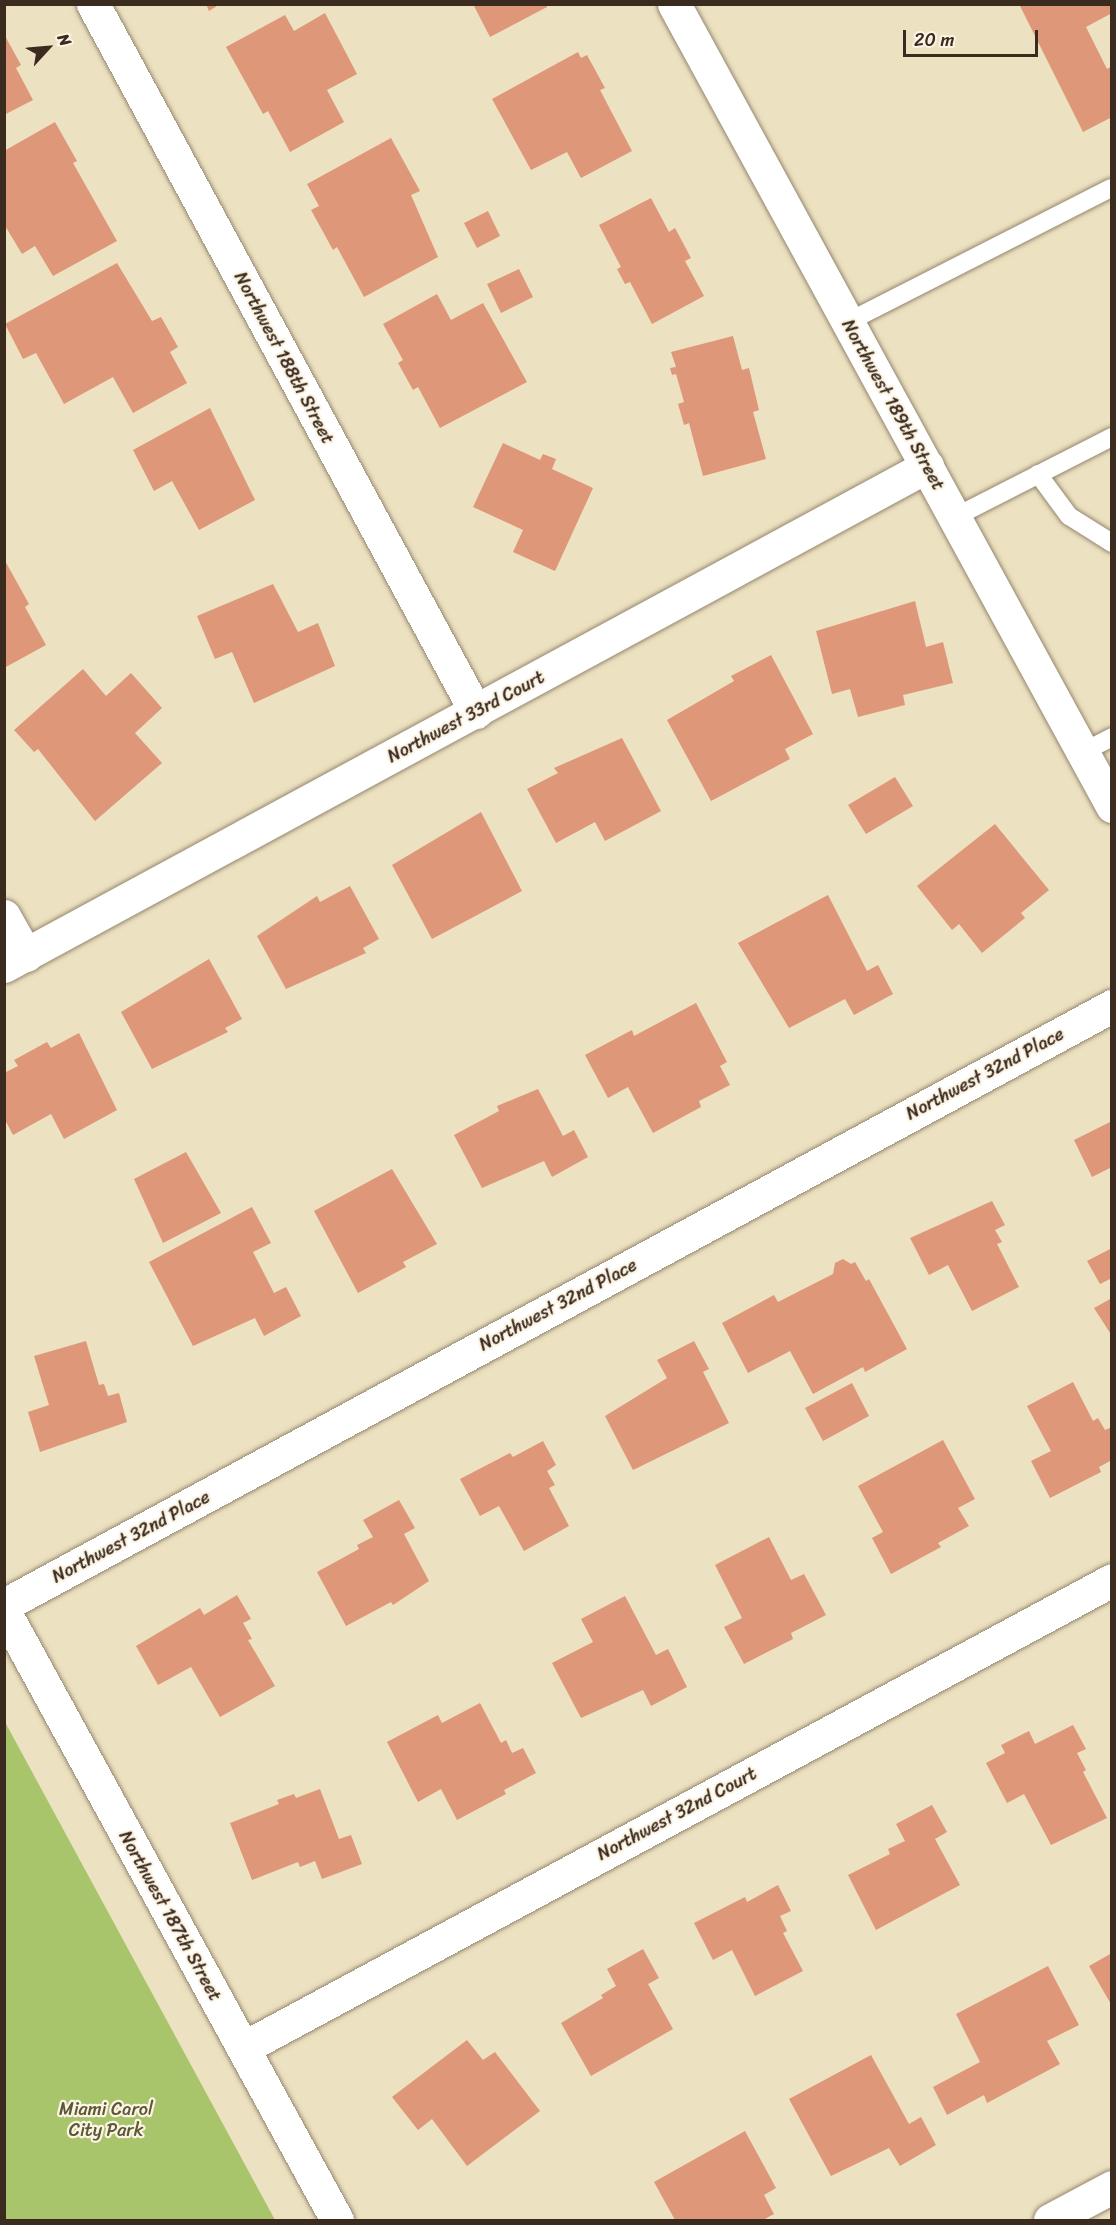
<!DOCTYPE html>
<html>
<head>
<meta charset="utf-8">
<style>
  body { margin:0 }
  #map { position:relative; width:1116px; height:2225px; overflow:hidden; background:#ece1c0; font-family:Sriracha,sans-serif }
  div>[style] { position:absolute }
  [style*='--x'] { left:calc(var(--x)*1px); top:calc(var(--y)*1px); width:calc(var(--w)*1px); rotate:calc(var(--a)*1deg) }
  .green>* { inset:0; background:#a8c56b }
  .building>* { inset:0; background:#de9779 }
  .roads { filter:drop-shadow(0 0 2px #94866f) drop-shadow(0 0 2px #94866f) }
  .lane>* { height:18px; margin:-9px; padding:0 9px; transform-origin:9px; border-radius:9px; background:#fff }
  .street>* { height:33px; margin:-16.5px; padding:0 16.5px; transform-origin:16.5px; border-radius:16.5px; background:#fff }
  .secondary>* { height:33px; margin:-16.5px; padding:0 16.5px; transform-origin:16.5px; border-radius:16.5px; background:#fff }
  span { translate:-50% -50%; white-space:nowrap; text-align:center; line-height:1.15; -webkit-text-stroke:4.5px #fcf5e5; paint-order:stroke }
  .street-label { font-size:18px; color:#3b2a1e }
  .park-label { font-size:18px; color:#5c5835 }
  .frame { position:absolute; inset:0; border:6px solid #3b2a1e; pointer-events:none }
  .north { position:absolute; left:18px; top:18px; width:60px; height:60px; -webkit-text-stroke:4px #fcf5e5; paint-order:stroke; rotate:64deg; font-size:16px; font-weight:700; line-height:24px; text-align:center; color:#3b2a1e }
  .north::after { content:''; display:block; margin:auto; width:21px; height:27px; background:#3b2a1e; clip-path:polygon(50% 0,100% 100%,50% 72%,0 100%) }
  .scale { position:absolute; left:903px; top:30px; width:135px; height:27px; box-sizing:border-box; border:3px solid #3b2a1e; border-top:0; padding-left:8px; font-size:18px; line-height:21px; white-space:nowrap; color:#3b2a1e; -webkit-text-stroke:4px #fcf5e5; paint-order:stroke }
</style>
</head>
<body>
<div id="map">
  <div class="green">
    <div style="clip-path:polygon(4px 1722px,5px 1722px,275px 2220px,5px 2220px)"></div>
  </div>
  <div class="building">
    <div style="clip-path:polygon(206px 4px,220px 4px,209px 11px)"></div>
    <div style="clip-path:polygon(473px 4px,546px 4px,547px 7px,490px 37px)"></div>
    <div style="clip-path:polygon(1019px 4px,1112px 4px,1112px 13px,1086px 27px,1107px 69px,1112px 66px,1112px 117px,1083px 132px)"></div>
    <div style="clip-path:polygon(325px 13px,357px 74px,327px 90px,344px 122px,290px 152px,268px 111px,263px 114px,226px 47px,285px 15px,294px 31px)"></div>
    <div style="clip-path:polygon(4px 34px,21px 65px,16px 68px,33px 100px,4px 115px)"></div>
    <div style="clip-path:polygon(578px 52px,581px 58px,587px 55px,605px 88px,600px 90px,632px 151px,581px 178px,567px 152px,531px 170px,492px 99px)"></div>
    <div style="clip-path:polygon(55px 122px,77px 161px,73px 163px,117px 241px,53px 276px,35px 246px,22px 254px,4px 224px,4px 151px)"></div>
    <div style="clip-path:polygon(391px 138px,420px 191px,411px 195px,438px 257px,364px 297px,337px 247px,333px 250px,311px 210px,319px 206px,307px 184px)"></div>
    <div style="clip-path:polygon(651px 198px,669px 232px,675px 228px,691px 258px,685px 261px,704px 296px,652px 324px,630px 282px,625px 284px,617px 269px,621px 267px,599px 225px)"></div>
    <div style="clip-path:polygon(488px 211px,500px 236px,477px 248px,464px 223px)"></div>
    <div style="clip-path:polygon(117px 263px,152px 321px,161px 317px,178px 347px,170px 352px,187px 383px,133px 413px,113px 377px,64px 404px,36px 353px,23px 359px,5px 324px)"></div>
    <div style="clip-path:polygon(519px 269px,533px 297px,501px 313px,487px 284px)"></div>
    <div style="clip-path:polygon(437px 294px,451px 320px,483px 303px,527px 382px,440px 428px,418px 387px,413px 390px,398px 363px,403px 360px,383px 324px)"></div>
    <div style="clip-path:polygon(733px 336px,742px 370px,749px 368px,759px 410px,753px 412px,766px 459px,703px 476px,689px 423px,684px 425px,678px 404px,684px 402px,676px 374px,672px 375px,670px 368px,676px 367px,671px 352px)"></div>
    <div style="clip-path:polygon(210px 408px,255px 500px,199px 530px,172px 481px,154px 491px,133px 450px)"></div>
    <div style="clip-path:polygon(503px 443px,540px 460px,543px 454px,556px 459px,552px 469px,593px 488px,555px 571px,513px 552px,523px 530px,473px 507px)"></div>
    <div style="clip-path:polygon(4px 559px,29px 604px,25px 607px,46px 645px,4px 668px)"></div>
    <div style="clip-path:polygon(273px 584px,298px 632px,318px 623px,335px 666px,254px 703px,232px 652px,215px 659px,197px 616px)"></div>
    <div style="clip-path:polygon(915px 601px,926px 647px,943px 642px,953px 683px,903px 695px,905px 705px,858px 717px,850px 689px,832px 694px,816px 631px)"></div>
    <div style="clip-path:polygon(771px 655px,813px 734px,785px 749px,790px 759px,711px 801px,667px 720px,734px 681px,731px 676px)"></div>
    <div style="clip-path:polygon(83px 669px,106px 696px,131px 673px,162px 708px,135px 733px,162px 763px,95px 821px,38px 749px,34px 752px,14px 730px)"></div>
    <div style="clip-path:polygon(622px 738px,661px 811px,605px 841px,595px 822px,556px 843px,527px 789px,558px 773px,554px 768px)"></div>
    <div style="clip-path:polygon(895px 777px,913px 806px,866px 834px,848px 805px)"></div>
    <div style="clip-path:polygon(481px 812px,522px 891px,432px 939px,392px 865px)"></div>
    <div style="clip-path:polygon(995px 824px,1049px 890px,1021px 913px,1025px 918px,982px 953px,959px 924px,952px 930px,917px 886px)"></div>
    <div style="clip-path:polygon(350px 886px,379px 939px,363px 948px,366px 953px,286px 989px,257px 936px,317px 896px,320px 902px)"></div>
    <div style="clip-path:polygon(828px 895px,867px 971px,878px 965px,893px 994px,854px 1015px,845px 999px,789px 1028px,738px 943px)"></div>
    <div style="clip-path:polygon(209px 959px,242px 1019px,225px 1028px,228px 1032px,152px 1069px,121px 1012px)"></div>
    <div style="clip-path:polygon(696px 1003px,727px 1062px,720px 1066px,730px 1085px,699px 1101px,701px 1107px,653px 1133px,628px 1087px,608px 1098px,585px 1055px,632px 1030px,634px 1036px)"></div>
    <div style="clip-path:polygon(79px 1033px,117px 1110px,64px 1139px,51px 1114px,13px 1135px,4px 1118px,4px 1073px,18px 1066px,14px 1060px,47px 1042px,51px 1048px)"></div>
    <div style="clip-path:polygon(538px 1089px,563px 1136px,574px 1130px,588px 1157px,552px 1177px,544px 1161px,482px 1188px,454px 1135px,499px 1111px,497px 1106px)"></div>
    <div style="clip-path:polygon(1112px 1121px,1112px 1171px,1110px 1168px,1092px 1177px,1074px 1140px)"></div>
    <div style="clip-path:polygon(186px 1152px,221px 1213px,163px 1243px,134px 1179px)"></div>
    <div style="clip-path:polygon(392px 1169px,437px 1244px,403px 1262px,406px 1267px,358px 1293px,314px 1211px)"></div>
    <div style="clip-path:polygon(992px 1201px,1005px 1225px,995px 1230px,1002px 1242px,997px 1244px,1019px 1287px,972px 1311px,948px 1265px,929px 1275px,910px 1238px)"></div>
    <div style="clip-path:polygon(252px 1207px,271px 1243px,253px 1252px,274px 1293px,286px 1287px,301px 1316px,264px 1336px,255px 1318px,193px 1346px,149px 1262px)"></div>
    <div style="clip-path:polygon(1112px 1248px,1112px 1278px,1100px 1284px,1087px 1261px)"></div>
    <div style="clip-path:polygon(843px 1259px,851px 1264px,855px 1262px,866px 1281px,869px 1279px,907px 1349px,865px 1372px,863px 1367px,813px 1394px,790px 1351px,748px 1373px,722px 1323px,774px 1295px,778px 1302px,833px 1274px,835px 1263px)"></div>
    <div style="clip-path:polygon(1112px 1298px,1112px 1336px,1094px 1308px)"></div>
    <div style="clip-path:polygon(86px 1341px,99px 1385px,104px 1384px,108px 1396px,119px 1393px,127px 1422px,40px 1452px,28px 1412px,49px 1405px,34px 1356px)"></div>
    <div style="clip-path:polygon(694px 1341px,709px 1369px,703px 1372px,729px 1423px,633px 1470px,605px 1416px,667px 1378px,657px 1360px)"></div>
    <div style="clip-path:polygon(1073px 1382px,1093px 1421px,1098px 1418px,1105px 1430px,1112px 1427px,1112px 1460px,1099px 1467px,1101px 1472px,1050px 1498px,1031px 1461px,1051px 1451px,1027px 1406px)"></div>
    <div style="clip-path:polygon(852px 1383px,869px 1416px,823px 1441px,805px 1408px)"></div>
    <div style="clip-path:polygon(943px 1440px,975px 1499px,958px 1508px,969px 1526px,938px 1543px,941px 1547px,891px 1574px,872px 1538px,883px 1532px,858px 1486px)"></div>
    <div style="clip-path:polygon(543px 1441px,556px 1465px,547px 1471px,555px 1485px,549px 1488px,569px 1526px,524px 1551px,499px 1506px,480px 1516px,460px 1479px,510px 1453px,513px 1457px)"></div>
    <div style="clip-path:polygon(399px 1500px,415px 1528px,404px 1534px,429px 1581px,393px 1605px,391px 1602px,346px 1626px,317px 1572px,359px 1549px,357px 1545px,373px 1537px,363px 1520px)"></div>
    <div style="clip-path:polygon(769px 1537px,791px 1580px,804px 1574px,826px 1615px,791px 1633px,793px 1639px,744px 1664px,724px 1627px,742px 1618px,715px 1565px)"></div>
    <div style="clip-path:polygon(237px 1595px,251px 1619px,243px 1623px,252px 1639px,248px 1640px,275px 1686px,220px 1717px,191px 1667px,158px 1685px,136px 1646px,200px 1608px,204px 1615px)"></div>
    <div style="clip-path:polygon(625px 1596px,656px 1655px,668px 1649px,687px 1687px,651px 1706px,643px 1690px,581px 1718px,552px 1663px,593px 1642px,581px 1619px)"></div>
    <div style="clip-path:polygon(480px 1703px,501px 1743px,506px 1740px,512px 1753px,523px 1748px,536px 1773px,504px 1790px,506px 1794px,457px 1820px,441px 1789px,418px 1802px,387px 1742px,438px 1715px,442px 1723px)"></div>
    <div style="clip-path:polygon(1073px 1725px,1086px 1749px,1077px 1753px,1086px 1770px,1083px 1772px,1107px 1818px,1051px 1845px,1024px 1794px,1007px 1803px,986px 1763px,1005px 1753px,1001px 1745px,1029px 1731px,1035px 1744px)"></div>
    <div style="clip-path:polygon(320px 1789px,339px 1839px,351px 1835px,362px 1864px,322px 1879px,315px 1861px,300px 1867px,298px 1862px,252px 1880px,230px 1823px,279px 1804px,277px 1800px,294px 1794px,296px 1798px)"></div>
    <div style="clip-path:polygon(932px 1805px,947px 1832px,935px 1839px,960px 1885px,876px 1930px,848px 1875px,890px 1854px,888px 1849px,905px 1841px,896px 1824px)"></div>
    <div style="clip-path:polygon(778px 1885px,791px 1911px,780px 1916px,787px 1931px,783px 1933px,803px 1971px,755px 1996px,732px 1950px,713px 1960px,694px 1923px,745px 1897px,747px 1902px)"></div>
    <div style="clip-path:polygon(643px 1949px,659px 1978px,648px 1984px,673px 2029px,591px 2076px,561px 2023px,603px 1998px,601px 1995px,616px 1986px,607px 1969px)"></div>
    <div style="clip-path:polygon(1112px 1953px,1112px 2006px,1089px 1966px)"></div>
    <div style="clip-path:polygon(1048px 1966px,1079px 2025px,1047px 2041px,1060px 2064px,987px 2103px,984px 2095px,947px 2115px,933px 2087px,980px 2062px,956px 2014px)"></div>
    <div style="clip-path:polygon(467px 2040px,483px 2060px,495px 2052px,540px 2111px,467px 2166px,432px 2119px,418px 2130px,392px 2097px)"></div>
    <div style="clip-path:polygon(871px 2055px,909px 2124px,921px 2117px,936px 2145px,900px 2166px,889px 2148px,831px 2176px,789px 2099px)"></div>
    <div style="clip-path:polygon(745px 2131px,776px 2188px,764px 2195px,774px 2214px,763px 2220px,675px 2220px,654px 2182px)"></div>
  </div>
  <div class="roads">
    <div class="lane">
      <div style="--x:848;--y:322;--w:295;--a:-27"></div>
      <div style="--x:1038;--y:474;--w:52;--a:53.6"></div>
      <div style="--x:1069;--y:516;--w:51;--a:32.1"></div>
      <div style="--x:955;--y:517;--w:176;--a:-27"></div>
      <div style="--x:1083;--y:752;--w:33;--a:-27"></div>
    </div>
    <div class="street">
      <div style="--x:93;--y:4;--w:805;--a:61.59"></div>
      <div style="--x:674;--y:4;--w:914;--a:61.36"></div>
      <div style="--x:4;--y:916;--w:45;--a:60.6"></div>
      <div style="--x:4;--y:966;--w:1050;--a:-28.44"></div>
      <div style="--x:4;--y:1605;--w:1260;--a:-28.4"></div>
      <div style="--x:4;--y:1611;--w:694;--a:61.33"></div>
      <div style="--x:243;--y:2048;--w:987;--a:-28.3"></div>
    </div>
    <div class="secondary">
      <div style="--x:1050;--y:2220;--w:70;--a:-28"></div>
    </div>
  </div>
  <div class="street-label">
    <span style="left:284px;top:358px;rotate:62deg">Northwest 188th Street</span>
    <span style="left:893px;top:405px;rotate:61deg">Northwest 189th Street</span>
    <span style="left:466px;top:717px;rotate:-28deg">Northwest 33rd Court</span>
    <span style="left:985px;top:1074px;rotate:-28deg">Northwest 32nd Place</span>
    <span style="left:558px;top:1305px;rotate:-28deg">Northwest 32nd Place</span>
    <span style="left:131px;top:1537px;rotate:-28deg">Northwest 32nd Place</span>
    <span style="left:677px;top:1814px;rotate:-28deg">Northwest 32nd Court</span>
    <span style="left:170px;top:1916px;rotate:61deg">Northwest 187th Street</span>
  </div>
  <div class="park-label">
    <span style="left:106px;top:2120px">Miami Carol<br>City Park</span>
  </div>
  <div class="frame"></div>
  <div class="north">N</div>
  <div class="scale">20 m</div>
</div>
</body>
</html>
